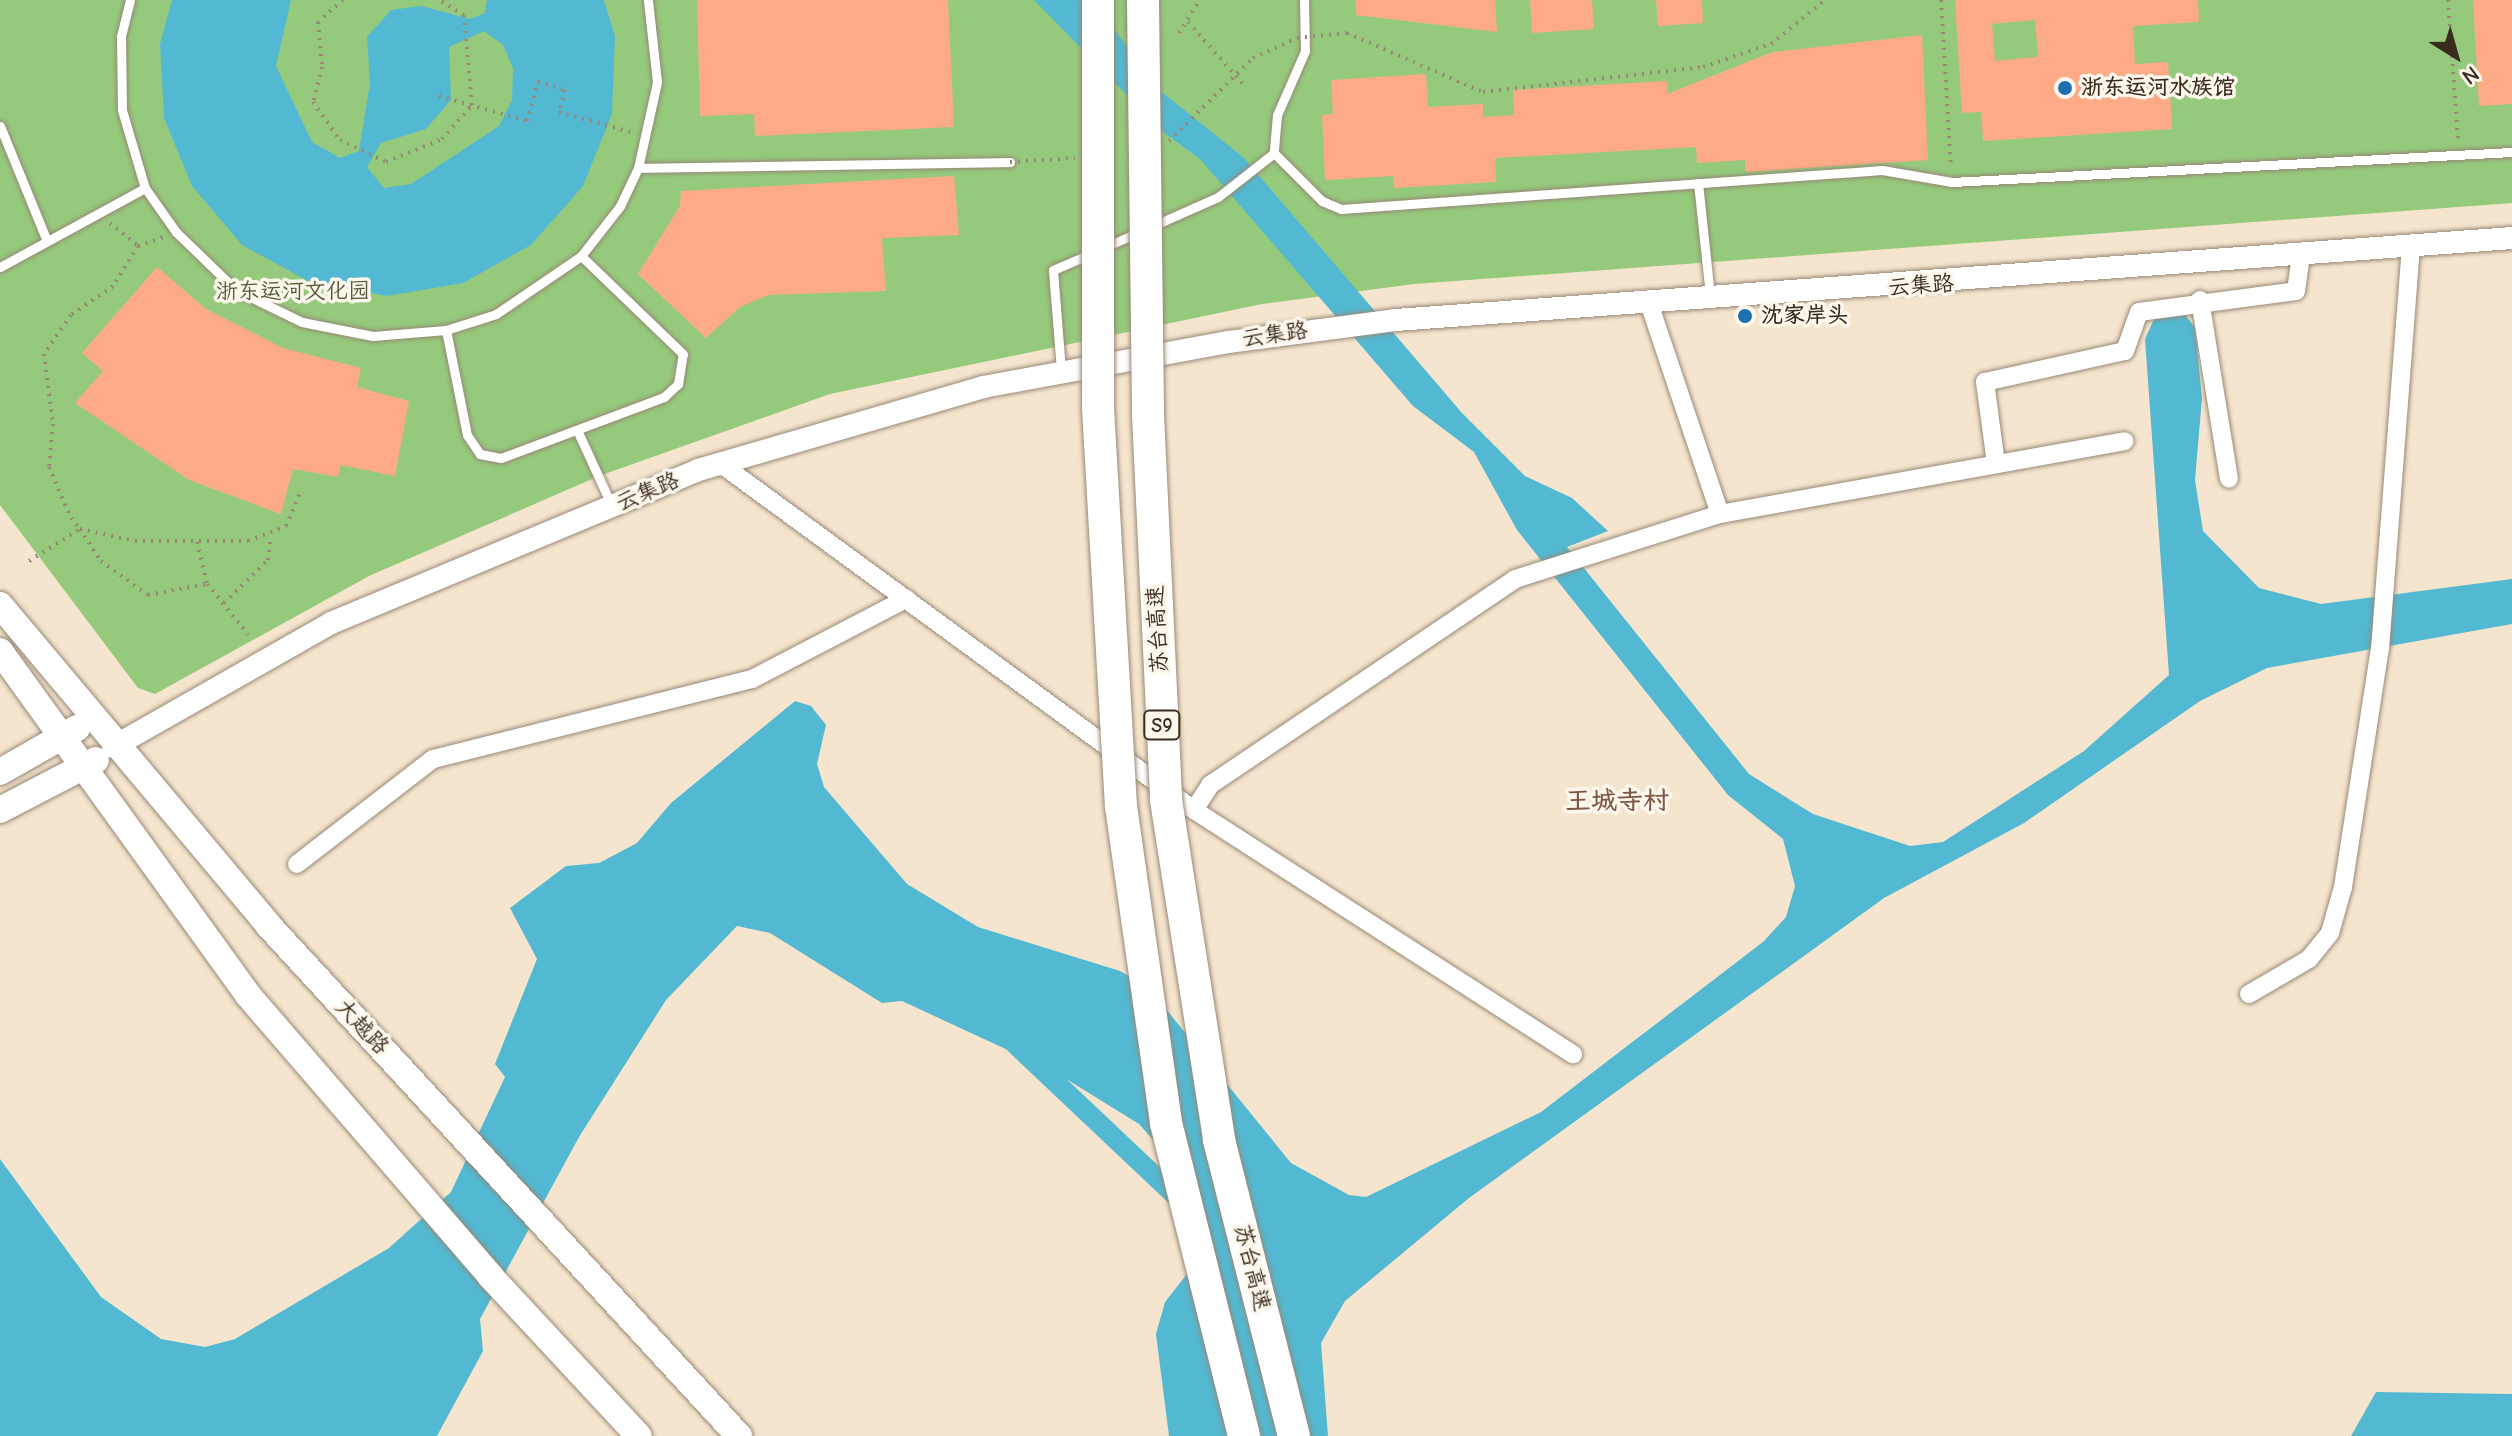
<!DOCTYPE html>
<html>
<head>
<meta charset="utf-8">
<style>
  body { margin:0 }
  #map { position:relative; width:2512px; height:1436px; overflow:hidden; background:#f5e5ce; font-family:"Comic Neue","LXGW WenKai TC",sans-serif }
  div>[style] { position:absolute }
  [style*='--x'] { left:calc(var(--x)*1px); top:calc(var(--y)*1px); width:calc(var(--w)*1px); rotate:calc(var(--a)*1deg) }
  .green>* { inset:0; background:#95ca7c }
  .water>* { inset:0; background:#53b8d1 }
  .canal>* { height:20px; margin:-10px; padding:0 10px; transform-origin:10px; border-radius:10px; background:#53b8d1 }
  .building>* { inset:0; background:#fdab87 }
  .path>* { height:4px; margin-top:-2px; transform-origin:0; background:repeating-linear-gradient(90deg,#988876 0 2px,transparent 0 8px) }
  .roads { filter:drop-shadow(0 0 2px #988876) drop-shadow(0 0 2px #988876) }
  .service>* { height:9px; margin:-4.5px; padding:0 4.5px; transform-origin:4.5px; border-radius:4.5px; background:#fff }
  .minor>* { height:18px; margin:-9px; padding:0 9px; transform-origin:9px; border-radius:9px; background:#fff }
  .tertiary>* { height:22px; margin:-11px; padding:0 11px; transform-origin:11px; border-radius:11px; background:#fff }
  .secondary>* { height:26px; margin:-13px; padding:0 13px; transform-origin:13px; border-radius:13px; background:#fff }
  .path-bridge>* { height:4px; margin-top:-2px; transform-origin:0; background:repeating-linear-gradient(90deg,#988876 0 2px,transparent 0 8px) }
  .bridges { filter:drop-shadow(0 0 2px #988876) drop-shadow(0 0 2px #988876) }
  .motorway-bridge>* { height:32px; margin:-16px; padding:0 16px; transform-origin:16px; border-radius:16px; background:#fff }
  .dots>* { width:22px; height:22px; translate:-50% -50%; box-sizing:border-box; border:4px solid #fbf7ec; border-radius:50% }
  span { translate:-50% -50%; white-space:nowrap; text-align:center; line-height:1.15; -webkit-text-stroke:7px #fbf7ec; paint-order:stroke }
  .shield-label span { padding:2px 6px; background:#fbf7ec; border:2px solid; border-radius:6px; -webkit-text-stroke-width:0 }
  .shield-label { font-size:20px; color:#3b2a1e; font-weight:700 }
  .poi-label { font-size:22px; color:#3b2a1e; font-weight:700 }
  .left { translate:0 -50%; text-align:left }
  .street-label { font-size:22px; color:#3b2a1e }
  .park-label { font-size:22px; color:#565a3a }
  .quarter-label { font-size:26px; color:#7f5743; font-weight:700 }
  .north { position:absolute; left:2416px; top:16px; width:80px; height:80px; -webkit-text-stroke:6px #fbf7ec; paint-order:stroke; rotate:143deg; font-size:22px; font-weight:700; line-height:32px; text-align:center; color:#3b2a1e }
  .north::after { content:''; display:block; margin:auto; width:28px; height:36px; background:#3b2a1e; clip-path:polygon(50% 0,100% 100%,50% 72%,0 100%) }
</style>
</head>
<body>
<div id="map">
  <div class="green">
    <div style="clip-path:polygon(0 0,2512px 0,2512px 203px,1414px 284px,1262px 304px,830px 394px,599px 476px,369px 576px,155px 694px,138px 688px,0 505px)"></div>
  </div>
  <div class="water">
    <div style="clip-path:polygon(evenodd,172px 0,291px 0,276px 66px,312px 142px,340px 158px,359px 151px,370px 83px,367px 37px,391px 10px,421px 6px,470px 19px,485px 13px,487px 0,604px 0,615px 36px,612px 114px,583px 186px,531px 245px,463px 283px,387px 296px,310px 282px,242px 245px,192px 186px,164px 118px,160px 44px,172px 0,484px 31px,503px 45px,513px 68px,512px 100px,499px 126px,411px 184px,384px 188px,367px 167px,381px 143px,426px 129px,451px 100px,449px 47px,484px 31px)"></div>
    <div style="clip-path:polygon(1034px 0,1093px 0,1158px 89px,1244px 158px,1462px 413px,1525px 476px,1572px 498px,1608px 531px,1567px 547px,1749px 774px,1813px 814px,1910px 846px,1943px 842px,2084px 751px,2169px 675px,2145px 339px,2155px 317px,2184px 313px,2195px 328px,2202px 398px,2195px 480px,2203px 531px,2259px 588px,2321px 604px,2512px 579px,2512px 624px,2267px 668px,2200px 701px,2024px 823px,1884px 898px,1469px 1198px,1345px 1301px,1321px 1343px,1328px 1436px,1169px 1436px,1156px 1334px,1165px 1302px,1194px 1265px,1171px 1160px,1139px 1124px,1055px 1072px,902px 1001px,882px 1003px,770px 933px,737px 926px,666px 1000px,579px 1137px,480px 1319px,483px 1351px,437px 1436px,0 1436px,0 1159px,101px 1297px,161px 1339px,205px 1347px,235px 1339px,389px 1248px,451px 1192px,505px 1077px,495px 1064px,537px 959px,510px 908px,566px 866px,599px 863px,637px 843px,671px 803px,795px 701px,811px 706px,826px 725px,817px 764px,824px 787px,907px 884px,978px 927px,1120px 971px,1148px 987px,1291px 1163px,1349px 1195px,1366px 1197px,1541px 1112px,1763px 942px,1786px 917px,1795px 886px,1783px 839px,1728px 795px,1517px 530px,1474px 452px,1413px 406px,1200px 159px,1163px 132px)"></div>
    <div style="clip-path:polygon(2376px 1392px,2512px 1394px,2512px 1436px,2351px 1436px)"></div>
  </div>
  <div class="canal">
    <div style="--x:1015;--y:1044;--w:233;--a:43.4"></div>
  </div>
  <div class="building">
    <div style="clip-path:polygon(697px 0,948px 0,954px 127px,755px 136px,754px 114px,700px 116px)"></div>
    <div style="clip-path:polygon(1355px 0,1495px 0,1497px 32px,1356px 15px)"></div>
    <div style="clip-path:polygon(1530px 0,1592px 0,1594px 29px,1532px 33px)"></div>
    <div style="clip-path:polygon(1656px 0,1702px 0,1703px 23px,1658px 26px)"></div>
    <div style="clip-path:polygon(evenodd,1955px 0,2198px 0,2199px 22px,2133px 26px,2135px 64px,2168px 62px,2172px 129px,1983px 141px,1981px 112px,1962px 113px,1955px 0,2035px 20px,2038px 57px,1995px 61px,1992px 24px,2035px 20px)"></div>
    <div style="clip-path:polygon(2473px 0,2512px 0,2512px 104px,2479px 106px)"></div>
    <div style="clip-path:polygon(1922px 35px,1928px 160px,1745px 172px,1745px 160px,1697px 163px,1696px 147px,1495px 158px,1496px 182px,1394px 188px,1393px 176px,1325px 180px,1322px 115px,1333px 114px,1331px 80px,1426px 74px,1428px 107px,1483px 104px,1483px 117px,1514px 115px,1513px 90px,1667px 81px,1667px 94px,1773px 52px)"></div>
    <div style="clip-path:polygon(954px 176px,959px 235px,882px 238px,886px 291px,768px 295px,740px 307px,706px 338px,638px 274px,680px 206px,681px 191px)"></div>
    <div style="clip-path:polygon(157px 267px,206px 309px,283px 348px,361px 368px,357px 387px,409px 401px,395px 476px,341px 465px,338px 477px,293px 469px,281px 514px,189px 480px,75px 403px,103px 371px,82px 353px)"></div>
  </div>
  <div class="path">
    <div style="--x:343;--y:0;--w:33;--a:139"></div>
    <div style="--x:318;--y:22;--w:45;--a:84.9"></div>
    <div style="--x:322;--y:67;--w:36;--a:104"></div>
    <div style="--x:313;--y:102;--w:47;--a:54.6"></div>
    <div style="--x:340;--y:140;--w:51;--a:25.6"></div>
    <div style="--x:386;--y:162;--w:61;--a:-22.3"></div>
    <div style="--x:442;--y:139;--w:45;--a:-48.6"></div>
    <div style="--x:472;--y:105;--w:90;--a:-95.1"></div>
    <div style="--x:464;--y:15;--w:29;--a:-149"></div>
    <div style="--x:1941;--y:0;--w:168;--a:86.6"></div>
    <div style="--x:2448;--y:0;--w:141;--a:85.9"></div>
    <div style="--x:1188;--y:22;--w:83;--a:48.4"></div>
    <div style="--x:1179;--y:33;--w:39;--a:-58"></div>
    <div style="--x:439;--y:96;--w:91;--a:15.9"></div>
    <div style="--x:527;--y:121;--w:41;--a:-74.2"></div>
    <div style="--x:538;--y:82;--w:28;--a:17"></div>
    <div style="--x:565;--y:90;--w:23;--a:105"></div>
    <div style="--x:559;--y:112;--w:78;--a:15.6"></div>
    <div style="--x:110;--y:223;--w:36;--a:39"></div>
    <div style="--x:138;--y:246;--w:27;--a:-20"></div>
    <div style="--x:138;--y:246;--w:47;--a:122"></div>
    <div style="--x:113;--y:286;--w:51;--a:145.4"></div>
    <div style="--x:71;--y:315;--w:47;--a:124.7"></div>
    <div style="--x:44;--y:354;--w:71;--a:82.7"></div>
    <div style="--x:53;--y:424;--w:43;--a:95.3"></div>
    <div style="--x:49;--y:467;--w:56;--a:66.7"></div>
    <div style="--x:71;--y:518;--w:14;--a:51"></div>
    <div style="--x:80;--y:529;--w:56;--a:12.3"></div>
    <div style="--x:135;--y:541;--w:113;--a:0"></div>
    <div style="--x:248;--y:541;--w:41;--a:-21.5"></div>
    <div style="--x:286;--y:526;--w:39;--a:-67"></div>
    <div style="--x:197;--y:542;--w:43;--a:76.6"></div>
    <div style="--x:29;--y:561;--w:60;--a:-32.1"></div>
    <div style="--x:80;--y:529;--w:38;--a:57"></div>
    <div style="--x:101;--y:561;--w:58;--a:35.9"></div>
    <div style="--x:148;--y:595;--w:60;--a:-10.6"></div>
    <div style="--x:207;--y:584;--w:65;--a:50.6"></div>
    <div style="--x:224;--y:603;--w:62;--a:-44.3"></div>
    <div style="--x:268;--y:560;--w:24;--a:-83"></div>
  </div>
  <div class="roads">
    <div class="service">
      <div style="--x:130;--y:0;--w:38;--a:104"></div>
      <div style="--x:121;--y:37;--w:73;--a:89.2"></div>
      <div style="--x:122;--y:110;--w:81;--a:73.6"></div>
      <div style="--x:145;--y:188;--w:54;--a:54.8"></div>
      <div style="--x:176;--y:232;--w:83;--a:44"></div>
      <div style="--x:236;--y:290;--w:73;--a:25.9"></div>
      <div style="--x:302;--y:322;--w:72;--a:11.2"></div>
      <div style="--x:373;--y:336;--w:73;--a:-4.7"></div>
      <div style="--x:446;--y:330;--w:52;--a:-17.7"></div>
      <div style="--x:496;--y:314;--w:103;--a:-34.3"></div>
      <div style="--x:581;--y:256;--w:63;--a:-52"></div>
      <div style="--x:620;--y:206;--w:42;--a:-64.7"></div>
      <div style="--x:638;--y:168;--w:88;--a:-77.5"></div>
      <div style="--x:657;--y:82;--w:82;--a:-96.3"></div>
      <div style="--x:1304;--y:0;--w:51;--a:88.9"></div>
      <div style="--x:1305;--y:51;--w:70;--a:113.6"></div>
      <div style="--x:1277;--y:115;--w:38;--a:95"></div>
      <div style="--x:1274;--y:153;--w:68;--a:45"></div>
      <div style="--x:1322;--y:201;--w:21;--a:23"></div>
      <div style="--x:1341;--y:209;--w:542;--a:-4.12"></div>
      <div style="--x:1882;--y:170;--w:71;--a:9.7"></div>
      <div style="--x:1952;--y:182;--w:561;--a:-3.07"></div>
      <div style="--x:0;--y:126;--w:124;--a:67.8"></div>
      <div style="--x:638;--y:168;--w:372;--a:-0.9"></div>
      <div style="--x:1698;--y:183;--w:113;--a:83.9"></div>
      <div style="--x:1103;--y:248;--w:126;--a:-23.9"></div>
      <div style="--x:1218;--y:197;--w:71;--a:-38.2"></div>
      <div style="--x:0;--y:267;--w:165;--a:-28.6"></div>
      <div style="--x:446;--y:330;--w:107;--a:78.7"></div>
      <div style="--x:467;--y:435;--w:23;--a:56"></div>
      <div style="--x:480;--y:454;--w:21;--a:11"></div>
      <div style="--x:501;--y:458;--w:174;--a:-20.5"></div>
      <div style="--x:664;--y:397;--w:19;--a:-43"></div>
      <div style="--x:678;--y:384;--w:30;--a:-81"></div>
      <div style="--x:683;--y:354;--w:141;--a:-136.1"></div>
      <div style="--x:1061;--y:370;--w:100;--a:-94.6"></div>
      <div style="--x:1053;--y:270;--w:40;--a:-23.4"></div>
      <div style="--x:577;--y:430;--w:84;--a:65.3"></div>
    </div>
    <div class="minor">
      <div style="--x:2200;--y:300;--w:181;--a:80.8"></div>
      <div style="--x:1650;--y:306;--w:219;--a:71.4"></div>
      <div style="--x:721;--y:464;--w:586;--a:36.19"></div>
      <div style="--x:1194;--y:810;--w:451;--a:32.8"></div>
      <div style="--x:1996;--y:464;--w:83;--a:-97.6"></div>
      <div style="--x:1985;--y:382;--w:143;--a:-12.5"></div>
      <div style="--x:2125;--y:351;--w:41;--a:-70.3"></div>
      <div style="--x:2139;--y:312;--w:158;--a:-7.6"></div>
      <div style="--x:2296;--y:291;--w:35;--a:-82"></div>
      <div style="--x:1194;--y:810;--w:30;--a:-57"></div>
      <div style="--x:1210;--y:785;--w:368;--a:-34"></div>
      <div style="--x:1515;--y:579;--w:215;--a:-17.6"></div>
      <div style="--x:1720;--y:514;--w:411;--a:-10.2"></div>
      <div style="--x:297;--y:864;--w:172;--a:-37.7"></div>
      <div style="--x:433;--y:759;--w:329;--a:-14.1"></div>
      <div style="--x:752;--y:679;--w:174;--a:-27.5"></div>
      <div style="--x:2249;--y:994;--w:69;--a:-30.3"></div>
      <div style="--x:2309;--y:959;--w:33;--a:-51"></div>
      <div style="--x:2330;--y:933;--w:48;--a:-74.2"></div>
      <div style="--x:2343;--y:887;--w:241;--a:-81.2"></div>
      <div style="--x:2380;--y:649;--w:403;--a:-85.6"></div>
    </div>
    <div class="tertiary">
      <div style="--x:113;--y:747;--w:251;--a:-29.6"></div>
      <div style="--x:331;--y:623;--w:398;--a:-22.6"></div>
      <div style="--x:698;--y:470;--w:297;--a:-16.2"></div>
      <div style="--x:983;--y:387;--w:250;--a:-10.4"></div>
      <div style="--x:1229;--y:342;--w:168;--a:-7.5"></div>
      <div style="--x:1396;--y:320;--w:1119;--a:-4.2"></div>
    </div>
    <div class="secondary">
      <div style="--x:0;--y:605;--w:419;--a:50"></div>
      <div style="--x:269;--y:926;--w:694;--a:47.34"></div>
      <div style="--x:0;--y:651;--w:424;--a:54.2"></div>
      <div style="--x:248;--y:995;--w:372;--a:49.2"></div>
      <div style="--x:491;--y:1277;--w:217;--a:47.1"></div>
      <div style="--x:0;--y:772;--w:89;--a:-29.7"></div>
      <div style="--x:0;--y:810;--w:108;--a:-27.5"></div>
    </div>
  </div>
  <div class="path-bridge">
    <div style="--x:1169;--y:141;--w:118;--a:-44.7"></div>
    <div style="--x:1253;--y:58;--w:48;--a:-24.4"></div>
    <div style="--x:1297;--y:38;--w:50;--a:-5.7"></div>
    <div style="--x:1347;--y:33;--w:148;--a:23.5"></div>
    <div style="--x:1483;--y:92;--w:221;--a:-6.5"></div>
    <div style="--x:1703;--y:67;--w:72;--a:-18.7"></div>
    <div style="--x:1771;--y:44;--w:70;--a:-39.2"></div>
    <div style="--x:1010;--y:162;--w:65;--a:-3.5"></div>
  </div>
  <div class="bridges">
    <div class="motorway-bridge">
      <div style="--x:1098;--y:0;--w:408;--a:90"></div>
      <div style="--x:1098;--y:408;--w:399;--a:86.7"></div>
      <div style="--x:1121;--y:806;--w:320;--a:81.9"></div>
      <div style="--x:1166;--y:1123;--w:323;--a:76"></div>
      <div style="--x:1143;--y:0;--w:415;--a:89.3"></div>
      <div style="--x:1148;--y:415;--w:385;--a:87.3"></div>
      <div style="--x:1166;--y:800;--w:344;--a:81.1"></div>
      <div style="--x:1219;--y:1140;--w:305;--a:75.8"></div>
    </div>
  </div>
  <div class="dots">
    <div style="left:2065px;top:88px;background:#1f6fb2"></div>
    <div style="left:1745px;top:316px;background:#1f6fb2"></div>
  </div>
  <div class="shield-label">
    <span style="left:1162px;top:725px">S9</span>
  </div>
  <div class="poi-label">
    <span class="left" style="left:2081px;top:88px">浙东运河水族馆</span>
    <span class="left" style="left:1761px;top:316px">沈家岸头</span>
  </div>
  <div class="street-label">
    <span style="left:1921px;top:286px;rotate:-4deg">云集路</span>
    <span style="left:1275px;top:335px;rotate:-8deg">云集路</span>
    <span style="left:648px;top:492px;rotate:-23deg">云集路</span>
    <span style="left:1158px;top:629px;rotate:-93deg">苏台高速</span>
    <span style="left:362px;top:1027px;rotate:47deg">大越路</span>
    <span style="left:1252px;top:1268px;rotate:76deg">苏台高速</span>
  </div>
  <div class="park-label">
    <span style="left:293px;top:292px">浙东运河文化园</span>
  </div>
  <div class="quarter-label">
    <span style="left:1617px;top:802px">王城寺村</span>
  </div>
  <div class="north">N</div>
</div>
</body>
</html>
